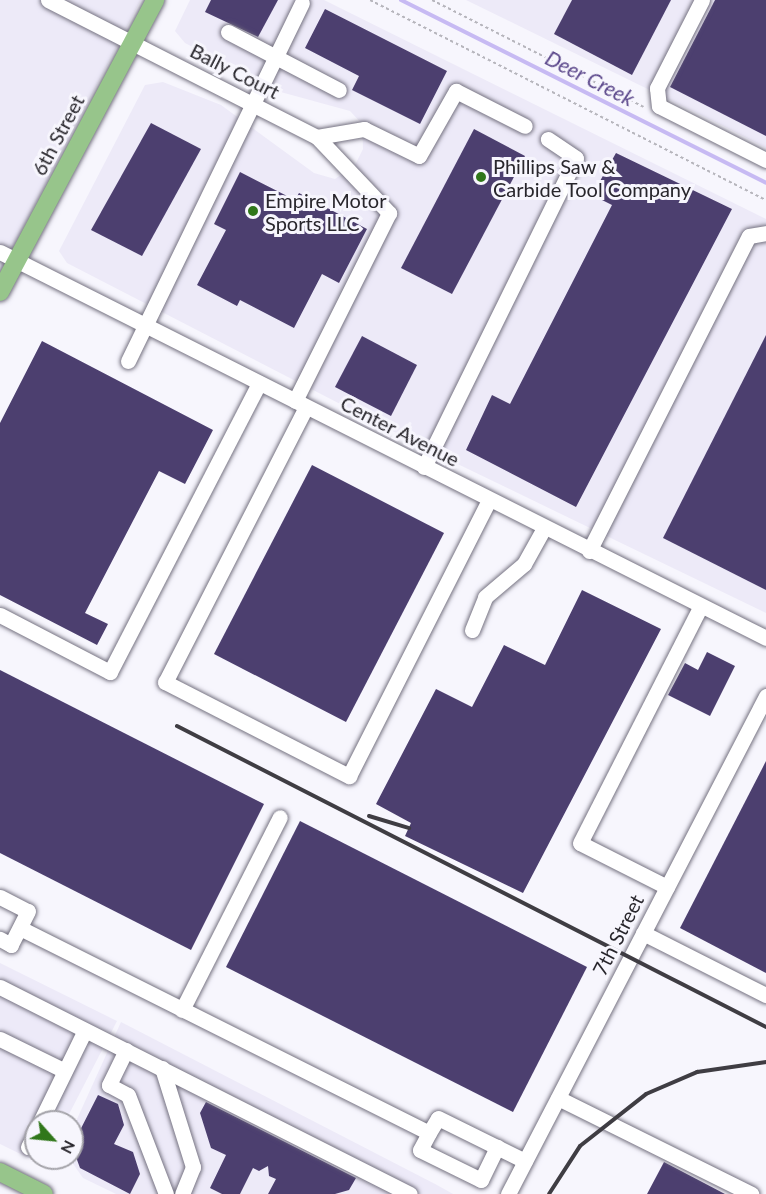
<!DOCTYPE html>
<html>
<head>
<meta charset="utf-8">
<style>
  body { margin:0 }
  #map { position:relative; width:766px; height:1194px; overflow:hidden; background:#f7f6fd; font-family:Lato,sans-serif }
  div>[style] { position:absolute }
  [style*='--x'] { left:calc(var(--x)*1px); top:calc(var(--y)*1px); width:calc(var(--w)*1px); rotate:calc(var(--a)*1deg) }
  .built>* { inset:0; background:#edeaf8 }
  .stream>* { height:4px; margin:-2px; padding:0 2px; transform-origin:2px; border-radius:2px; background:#c7baf3 }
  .building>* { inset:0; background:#4c3f6f }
  .path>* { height:2px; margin-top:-1px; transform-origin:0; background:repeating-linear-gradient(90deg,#b6b5bc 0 3px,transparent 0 6px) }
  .roads { filter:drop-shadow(0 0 2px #757281) drop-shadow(0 0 2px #757281) }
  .minor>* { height:15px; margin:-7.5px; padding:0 7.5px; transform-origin:7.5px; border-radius:7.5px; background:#fff }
  .major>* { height:18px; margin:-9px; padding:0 9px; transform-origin:9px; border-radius:9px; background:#97c58b }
  .rail>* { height:4px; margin:-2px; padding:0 2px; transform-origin:2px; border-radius:2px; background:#3f3d43 }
  .dots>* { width:16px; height:16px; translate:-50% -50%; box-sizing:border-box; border:3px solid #f7f6fd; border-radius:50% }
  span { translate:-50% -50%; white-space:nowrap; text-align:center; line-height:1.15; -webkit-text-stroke:6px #f7f6fd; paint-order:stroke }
  .street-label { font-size:20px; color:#28262c }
  .poi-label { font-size:20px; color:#28262c }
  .left { translate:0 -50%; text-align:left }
  .water-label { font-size:21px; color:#5a468a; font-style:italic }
  .north { position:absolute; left:24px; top:1110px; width:60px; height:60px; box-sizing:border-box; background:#f7f6fd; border:2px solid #a4a3a9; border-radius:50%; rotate:117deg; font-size:16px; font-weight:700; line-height:24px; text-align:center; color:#28262c }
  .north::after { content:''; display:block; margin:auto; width:21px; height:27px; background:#30771a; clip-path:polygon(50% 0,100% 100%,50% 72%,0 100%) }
</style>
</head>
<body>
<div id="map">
  <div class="built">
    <div style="clip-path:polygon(0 0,141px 0,0 272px)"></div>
    <div style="clip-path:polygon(190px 0,324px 0,766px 219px,766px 613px,441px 456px,67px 263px,59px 251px,145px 85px,163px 82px,221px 105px,314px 173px,335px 179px,355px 165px,363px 149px,362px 124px,350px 111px,277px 91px,185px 43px,175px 31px)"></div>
    <div style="clip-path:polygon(466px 0,766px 0,766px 148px,723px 126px)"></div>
    <div style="clip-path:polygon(0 963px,117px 1021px,65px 1122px,36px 1122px,36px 1158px,47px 1158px,43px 1165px,0 1144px)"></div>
    <div style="clip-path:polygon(121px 1022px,437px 1185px,453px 1194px,116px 1194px,83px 1178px,69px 1158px,72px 1130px)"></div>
  </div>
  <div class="stream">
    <div style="--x:401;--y:0;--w:408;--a:26.6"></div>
  </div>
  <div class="building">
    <div style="clip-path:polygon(211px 0,278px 0,258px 37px,205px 12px)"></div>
    <div style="clip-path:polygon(572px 0,671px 0,632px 75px,554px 34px)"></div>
    <div style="clip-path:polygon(715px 0,766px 0,766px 136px,670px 87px)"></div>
    <div style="clip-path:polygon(325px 9px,447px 71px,420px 124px,352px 90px,359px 76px,305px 48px)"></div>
    <div style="clip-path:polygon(151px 123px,201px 149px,142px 256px,91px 230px)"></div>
    <div style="clip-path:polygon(474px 129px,525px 156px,452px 294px,401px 268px)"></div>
    <div style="clip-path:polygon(616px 153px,732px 209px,576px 507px,466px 450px,492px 395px,510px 404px,612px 205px,592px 195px)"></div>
    <div style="clip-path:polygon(240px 172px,295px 200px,299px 193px,367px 229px,339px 283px,322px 274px,294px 328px,240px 300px,237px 306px,197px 285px,226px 230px,214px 224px)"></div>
    <div style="clip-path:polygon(766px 335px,766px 590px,663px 538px)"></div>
    <div style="clip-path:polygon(362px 336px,417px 365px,391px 416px,335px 387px)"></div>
    <div style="clip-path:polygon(42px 341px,213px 430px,185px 484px,159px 471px,85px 613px,108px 624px,97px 645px,0 595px,0 423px)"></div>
    <div style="clip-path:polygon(312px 465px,444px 533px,346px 722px,214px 654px)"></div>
    <div style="clip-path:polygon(582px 590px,661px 629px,523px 893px,405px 836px,411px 823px,376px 804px,436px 689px,472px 707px,504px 645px,545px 665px)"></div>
    <div style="clip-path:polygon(707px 652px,735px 666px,710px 716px,668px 695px,685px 663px,698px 670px)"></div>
    <div style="clip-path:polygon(0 670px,264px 804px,191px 950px,0 853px)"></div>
    <div style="clip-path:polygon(766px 761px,766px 973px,680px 928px)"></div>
    <div style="clip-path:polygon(300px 821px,587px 967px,513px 1112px,226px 967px)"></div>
    <div style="clip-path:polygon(98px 1095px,118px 1104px,124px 1125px,114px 1144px,133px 1152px,140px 1174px,130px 1194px,80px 1168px,72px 1146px)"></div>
    <div style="clip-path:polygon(206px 1102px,356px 1178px,349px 1190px,335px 1194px,268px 1194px,276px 1179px,269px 1176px,268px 1166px,259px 1171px,253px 1168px,240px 1194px,222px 1194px,210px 1188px,226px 1155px,211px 1148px,200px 1113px)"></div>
    <div style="clip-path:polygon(664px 1162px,725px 1194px,647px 1194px)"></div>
  </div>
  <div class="path">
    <div style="--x:370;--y:0;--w:444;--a:26.8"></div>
    <div style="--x:432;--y:0;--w:237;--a:26.8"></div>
  </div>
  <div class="roads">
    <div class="minor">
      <div style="--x:48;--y:0;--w:302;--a:27"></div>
      <div style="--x:317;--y:137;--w:105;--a:46.5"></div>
      <div style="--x:389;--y:213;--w:210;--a:116.6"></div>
      <div style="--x:702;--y:0;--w:99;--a:117.1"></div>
      <div style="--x:657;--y:88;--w:18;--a:84"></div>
      <div style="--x:659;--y:106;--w:120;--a:26.8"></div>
      <div style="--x:228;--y:32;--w:125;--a:27.6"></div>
      <div style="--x:317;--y:137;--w:48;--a:-9.7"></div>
      <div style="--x:364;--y:129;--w:61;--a:26.1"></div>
      <div style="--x:419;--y:156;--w:75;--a:-60.4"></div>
      <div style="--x:456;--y:91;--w:77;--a:26.9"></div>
      <div style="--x:0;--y:252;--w:858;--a:26.74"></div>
      <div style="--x:128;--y:361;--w:398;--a:-64.1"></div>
      <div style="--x:306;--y:407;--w:309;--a:117.1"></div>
      <div style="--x:165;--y:682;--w:207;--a:27.1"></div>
      <div style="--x:349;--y:776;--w:309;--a:-63.1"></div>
      <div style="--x:424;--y:467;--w:344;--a:-63.8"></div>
      <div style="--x:576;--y:158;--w:34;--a:-146"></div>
      <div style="--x:589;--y:551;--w:353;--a:-63.1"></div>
      <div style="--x:749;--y:236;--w:17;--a:-10"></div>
      <div style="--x:0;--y:615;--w:124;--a:27.4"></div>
      <div style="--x:110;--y:672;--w:325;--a:-62.7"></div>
      <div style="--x:472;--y:630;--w:35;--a:-68"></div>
      <div style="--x:485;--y:597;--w:51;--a:-40.2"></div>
      <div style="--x:524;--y:564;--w:41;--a:-60.9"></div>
      <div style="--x:667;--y:887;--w:97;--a:-153.2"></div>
      <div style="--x:580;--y:843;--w:265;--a:-63"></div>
      <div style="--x:0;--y:897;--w:31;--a:27"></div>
      <div style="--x:28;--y:911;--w:38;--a:117"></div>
      <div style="--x:11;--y:945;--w:13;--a:-151"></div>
      <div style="--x:20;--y:928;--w:457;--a:26.6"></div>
      <div style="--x:429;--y:1133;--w:17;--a:-59"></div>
      <div style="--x:438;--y:1118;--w:97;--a:26.3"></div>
      <div style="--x:643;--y:933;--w:138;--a:26.8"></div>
      <div style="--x:0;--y:987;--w:459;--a:26.8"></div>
      <div style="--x:182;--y:1010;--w:216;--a:-63.1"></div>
      <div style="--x:0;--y:1039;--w:72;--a:26.2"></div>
      <div style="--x:126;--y:1050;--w:39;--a:116"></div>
      <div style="--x:109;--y:1085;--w:21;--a:28"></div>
      <div style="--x:128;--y:1095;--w:106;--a:69"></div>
      <div style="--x:162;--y:1068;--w:104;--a:72.6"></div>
      <div style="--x:193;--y:1167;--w:29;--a:112"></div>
      <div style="--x:558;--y:1098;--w:216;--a:26.4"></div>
      <div style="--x:40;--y:1122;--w:102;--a:-63.9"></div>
      <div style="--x:429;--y:1133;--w:19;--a:118"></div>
      <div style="--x:420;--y:1150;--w:68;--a:26.2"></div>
      <div style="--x:481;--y:1180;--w:37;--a:-64"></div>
      <div style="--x:28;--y:1147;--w:18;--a:-63"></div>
      <div style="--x:508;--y:1194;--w:561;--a:-62.61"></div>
    </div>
    <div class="major">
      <div style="--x:0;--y:292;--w:331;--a:-62"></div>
      <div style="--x:0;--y:1172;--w:49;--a:26.6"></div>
    </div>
  </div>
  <div class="rail">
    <div style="--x:177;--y:726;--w:661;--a:27.07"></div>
    <div style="--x:369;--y:816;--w:42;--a:16.7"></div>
    <div style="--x:549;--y:1194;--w:57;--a:-57.1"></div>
    <div style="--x:580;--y:1146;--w:84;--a:-38.2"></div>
    <div style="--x:646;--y:1094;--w:56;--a:-23.3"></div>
    <div style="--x:697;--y:1072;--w:70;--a:-8.2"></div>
  </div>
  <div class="dots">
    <div style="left:481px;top:177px;background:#30771a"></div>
    <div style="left:253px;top:211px;background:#30771a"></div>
  </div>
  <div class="street-label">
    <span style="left:235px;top:71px;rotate:27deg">Bally Court</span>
    <span style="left:58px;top:135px;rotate:-62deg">6th Street</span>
    <span style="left:400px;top:431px;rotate:27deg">Center Avenue</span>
    <span style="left:618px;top:935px;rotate:-63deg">7th Street</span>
  </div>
  <div class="poi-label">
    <span class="left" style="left:493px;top:178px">Phillips Saw &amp;<br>Carbide Tool Company</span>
    <span class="left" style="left:265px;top:212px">Empire Motor<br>Sports LLC</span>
  </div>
  <div class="water-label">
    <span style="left:590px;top:78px;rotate:27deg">Deer Creek</span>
  </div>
  <div class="north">N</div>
</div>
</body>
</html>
